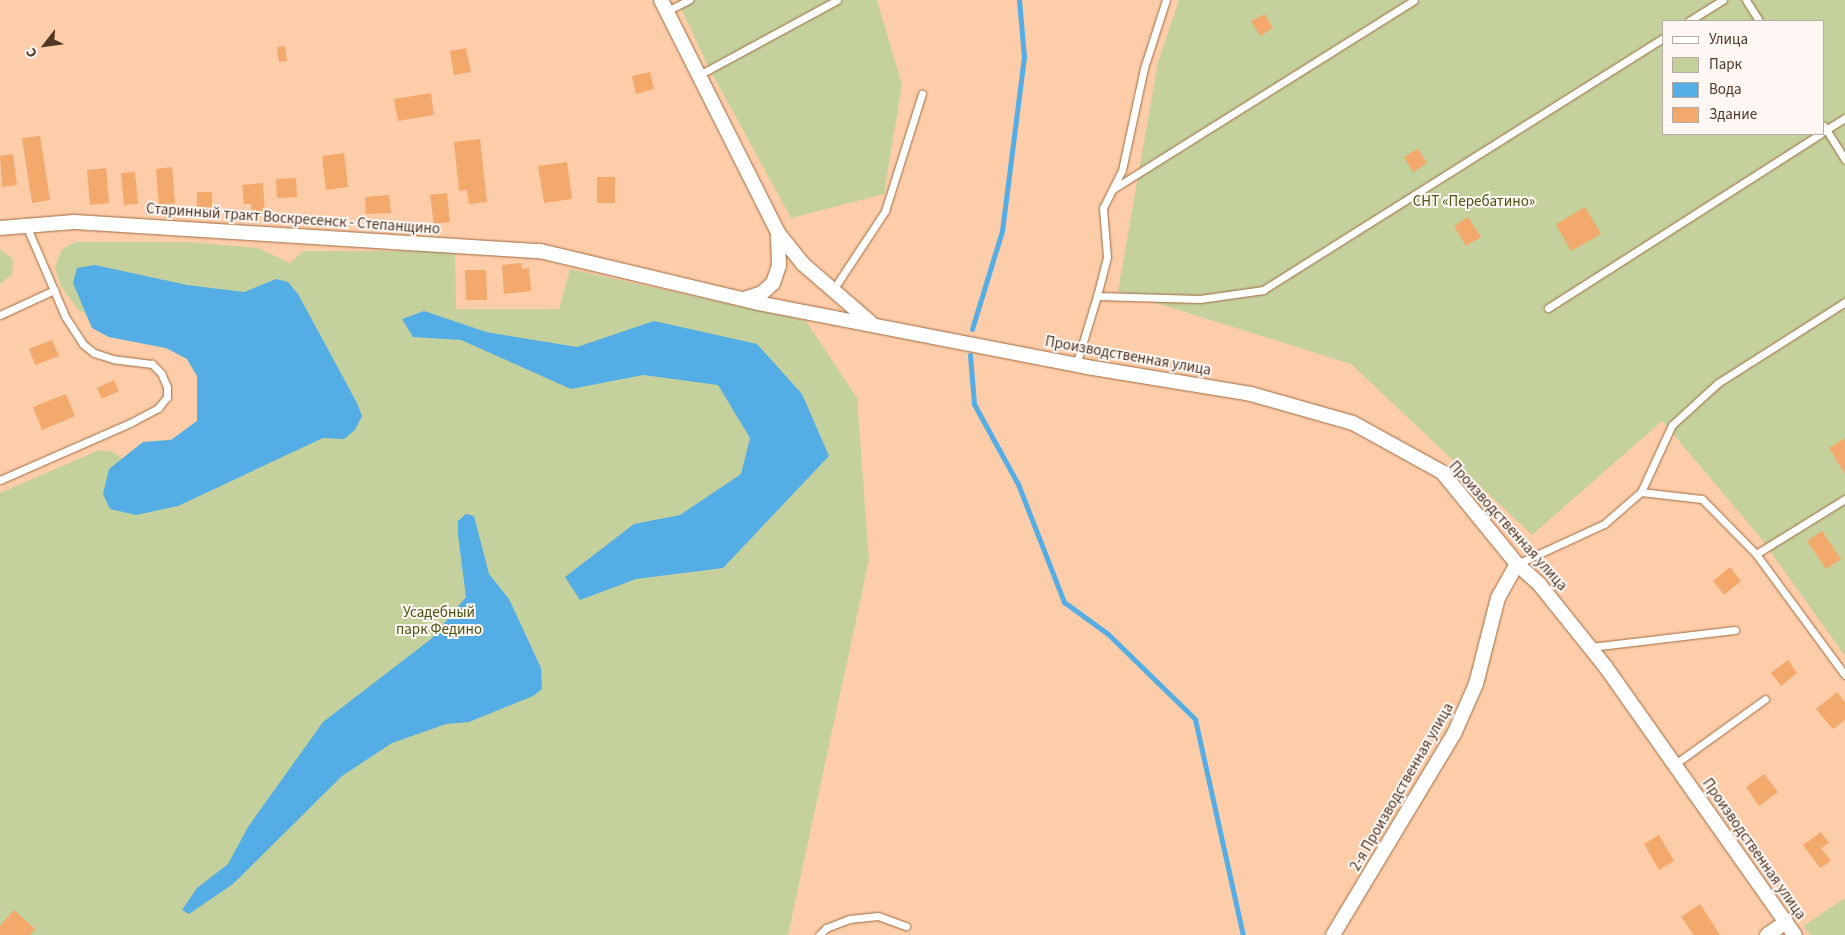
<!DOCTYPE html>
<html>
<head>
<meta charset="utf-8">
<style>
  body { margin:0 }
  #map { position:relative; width:1845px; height:935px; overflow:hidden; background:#fdcda9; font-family:"Source Sans 3",sans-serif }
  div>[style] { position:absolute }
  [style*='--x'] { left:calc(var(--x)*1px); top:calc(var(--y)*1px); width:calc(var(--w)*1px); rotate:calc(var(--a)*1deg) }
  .green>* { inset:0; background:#c5d19d }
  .water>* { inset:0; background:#54ade4 }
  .stream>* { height:5px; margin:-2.5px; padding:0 2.5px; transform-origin:2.5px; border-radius:2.5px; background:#54ade4 }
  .building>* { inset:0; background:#f3a86c }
  .roads { filter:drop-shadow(0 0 1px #a06a3f) drop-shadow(0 0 1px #a06a3f) }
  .lane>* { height:7px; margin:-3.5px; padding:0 3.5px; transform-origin:3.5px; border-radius:3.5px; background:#fff }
  .street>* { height:14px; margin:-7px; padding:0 7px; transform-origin:7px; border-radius:7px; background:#fff }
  span { translate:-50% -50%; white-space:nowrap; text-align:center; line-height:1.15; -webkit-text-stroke:4px #fef7f3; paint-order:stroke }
  .park-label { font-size:15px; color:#495412 }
  .street-label { font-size:15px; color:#4f3724 }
  .legend { position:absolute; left:1662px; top:20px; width:162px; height:115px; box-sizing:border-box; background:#fef7f3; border:1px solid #b8aaa0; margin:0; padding:6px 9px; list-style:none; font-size:15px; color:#4f3724 }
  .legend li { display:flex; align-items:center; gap:10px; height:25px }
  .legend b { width:25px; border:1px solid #b8aaa0 }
  .north { position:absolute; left:20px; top:20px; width:50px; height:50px; -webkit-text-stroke:4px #fef7f3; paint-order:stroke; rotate:240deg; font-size:14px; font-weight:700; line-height:20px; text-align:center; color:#4f3724 }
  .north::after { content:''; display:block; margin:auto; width:18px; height:22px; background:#4f3724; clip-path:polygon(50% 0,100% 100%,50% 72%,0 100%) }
</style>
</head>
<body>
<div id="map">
  <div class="green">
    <div style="clip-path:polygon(677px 0,877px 0,902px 85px,884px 194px,791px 218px,708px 66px)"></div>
    <div style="clip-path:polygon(evenodd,1179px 0,1845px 0,1845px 656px,1760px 537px,1662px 421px,1532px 535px,1351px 364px,1118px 291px,1158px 62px,1179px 0,1664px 21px,1824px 21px,1824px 134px,1664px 134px,1664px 21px)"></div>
    <div style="clip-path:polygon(75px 242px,186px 242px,258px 248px,290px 263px,303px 251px,455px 251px,456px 309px,559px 309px,570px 269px,806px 321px,857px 398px,869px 560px,788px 935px,0 935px,0 493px,99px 450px,114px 452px,122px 459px,143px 442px,172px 439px,197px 421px,197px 376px,187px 359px,166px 348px,109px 337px,92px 328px,85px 313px,78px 310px,61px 286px,55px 268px,61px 250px)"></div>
    <div style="clip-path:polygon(0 249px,13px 259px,12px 275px,0 284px)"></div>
    <div style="clip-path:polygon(1845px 898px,1845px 935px,1811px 935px,1803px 926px)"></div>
  </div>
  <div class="water">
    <div style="clip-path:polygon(95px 265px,187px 285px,244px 292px,276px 279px,288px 282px,298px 294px,357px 403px,362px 416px,355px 430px,344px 439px,323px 438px,178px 506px,136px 515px,110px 509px,103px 494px,109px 469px,143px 442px,171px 440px,197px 421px,197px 376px,187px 359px,166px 348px,109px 337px,92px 328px,73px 283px,77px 268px)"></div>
    <div style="clip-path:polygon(424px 311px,486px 332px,577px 347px,654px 321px,757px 344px,802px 394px,829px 456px,723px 568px,636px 579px,580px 600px,565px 577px,634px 524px,680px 515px,741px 474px,750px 438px,718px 385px,643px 375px,571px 389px,461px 340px,413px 337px,402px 319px)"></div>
    <div style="clip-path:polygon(466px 514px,474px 516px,489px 574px,509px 599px,541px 668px,542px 689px,533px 696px,469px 722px,446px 724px,392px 743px,342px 776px,233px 884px,189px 914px,182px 910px,197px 888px,228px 864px,248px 827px,323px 722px,431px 639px,466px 597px,458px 535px,458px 521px)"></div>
  </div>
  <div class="stream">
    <div style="--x:972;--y:329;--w:102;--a:-73"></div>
    <div style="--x:1002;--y:231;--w:175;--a:-82.8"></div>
    <div style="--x:1024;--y:57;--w:57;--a:-95"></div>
    <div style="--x:970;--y:355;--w:49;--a:85.3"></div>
    <div style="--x:974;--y:404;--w:91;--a:61.2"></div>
    <div style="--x:1018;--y:484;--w:127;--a:68.7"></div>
    <div style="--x:1064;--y:602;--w:54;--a:36"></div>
    <div style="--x:1108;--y:634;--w:122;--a:44.3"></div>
    <div style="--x:1195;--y:719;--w:221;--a:77.5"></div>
  </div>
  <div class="building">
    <div style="clip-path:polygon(1265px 14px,1273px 28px,1260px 36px,1251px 21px)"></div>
    <div style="clip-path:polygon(285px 46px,287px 61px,279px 62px,277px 47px)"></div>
    <div style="clip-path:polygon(466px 48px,471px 72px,454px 75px,450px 51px)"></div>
    <div style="clip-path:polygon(650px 72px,654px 89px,636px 94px,632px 76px)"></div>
    <div style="clip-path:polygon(431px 93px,434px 115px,398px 121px,394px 99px)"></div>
    <div style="clip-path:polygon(40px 136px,50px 200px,32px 203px,22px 138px)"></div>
    <div style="clip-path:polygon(480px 139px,487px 202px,469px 204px,467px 190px,459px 191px,454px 142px)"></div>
    <div style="clip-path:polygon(1418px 149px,1427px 163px,1413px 172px,1404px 157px)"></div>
    <div style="clip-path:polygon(344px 153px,348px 187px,326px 190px,322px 156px)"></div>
    <div style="clip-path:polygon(13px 154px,17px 185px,2px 187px,0 156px)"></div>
    <div style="clip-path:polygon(567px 162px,572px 199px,544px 203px,538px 166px)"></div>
    <div style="clip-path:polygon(172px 167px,175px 203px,159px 205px,156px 169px)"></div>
    <div style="clip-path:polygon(106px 168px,109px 203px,90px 205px,87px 170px)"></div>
    <div style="clip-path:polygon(135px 172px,138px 204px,124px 205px,121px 173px)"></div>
    <div style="clip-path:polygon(597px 177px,615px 177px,615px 203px,597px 203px)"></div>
    <div style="clip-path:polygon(296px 178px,297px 197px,277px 198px,276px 179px)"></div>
    <div style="clip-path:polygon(263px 183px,265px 213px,252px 214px,251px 204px,244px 204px,242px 185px)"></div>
    <div style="clip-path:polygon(197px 192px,212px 192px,212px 213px,197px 213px)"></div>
    <div style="clip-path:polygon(447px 193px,450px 222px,434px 224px,430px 195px)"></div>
    <div style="clip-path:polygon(389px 195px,391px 213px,366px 214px,365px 197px)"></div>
    <div style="clip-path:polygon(1585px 207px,1601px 234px,1571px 251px,1556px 224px)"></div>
    <div style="clip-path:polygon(1468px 217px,1481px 237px,1466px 246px,1454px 226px)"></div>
    <div style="clip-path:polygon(521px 263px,522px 269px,529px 268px,531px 291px,504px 294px,502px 265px)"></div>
    <div style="clip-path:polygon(465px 270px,486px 270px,487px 300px,466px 300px)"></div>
    <div style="clip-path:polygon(52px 340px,59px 356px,35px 365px,29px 349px)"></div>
    <div style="clip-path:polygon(114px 380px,119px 391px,102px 399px,97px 388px)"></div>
    <div style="clip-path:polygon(66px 394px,75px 416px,42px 430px,33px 407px)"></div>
    <div style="clip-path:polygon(1845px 438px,1845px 474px,1829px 448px)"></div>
    <div style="clip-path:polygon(1822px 531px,1841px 559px,1826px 569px,1807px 541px)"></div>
    <div style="clip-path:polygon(1730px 567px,1741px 581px,1724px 595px,1713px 581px)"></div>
    <div style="clip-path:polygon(1788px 660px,1797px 673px,1781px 686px,1771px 673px)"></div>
    <div style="clip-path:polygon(1837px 692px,1845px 702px,1845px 720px,1833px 729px,1816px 709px)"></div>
    <div style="clip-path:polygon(1764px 774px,1778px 792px,1759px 806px,1746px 787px)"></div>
    <div style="clip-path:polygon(1821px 832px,1829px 843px,1821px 848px,1831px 861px,1820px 868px,1803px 845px)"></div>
    <div style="clip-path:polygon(1659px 835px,1674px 861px,1659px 870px,1644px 844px)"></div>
    <div style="clip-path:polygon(1700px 904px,1720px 935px,1694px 935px,1681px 917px)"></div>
    <div style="clip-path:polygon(14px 910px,35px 929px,30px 935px,0 935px,0 926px)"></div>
  </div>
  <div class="roads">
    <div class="lane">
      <div style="--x:1746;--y:0;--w:25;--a:58"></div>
      <div style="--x:667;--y:11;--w:25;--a:-27"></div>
      <div style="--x:1689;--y:21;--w:40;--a:-32"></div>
      <div style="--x:699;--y:75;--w:157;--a:-28.5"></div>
      <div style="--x:1824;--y:126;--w:40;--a:58"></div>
      <div style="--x:1824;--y:131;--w:25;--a:-32"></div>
      <div style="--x:1113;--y:189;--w:355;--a:-32.1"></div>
      <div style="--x:833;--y:290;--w:95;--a:-56.6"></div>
      <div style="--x:885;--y:211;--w:123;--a:-72.5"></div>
      <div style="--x:1097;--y:296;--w:40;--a:-75.6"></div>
      <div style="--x:1107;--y:257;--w:49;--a:-94.7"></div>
      <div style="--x:1103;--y:208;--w:42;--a:-63.4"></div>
      <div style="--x:1122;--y:170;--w:104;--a:-77.8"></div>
      <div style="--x:1144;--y:68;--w:71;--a:-72.1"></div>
      <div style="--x:1548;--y:308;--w:323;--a:-32.6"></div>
      <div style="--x:0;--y:315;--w:60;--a:-24.8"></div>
      <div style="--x:1076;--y:365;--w:72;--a:-73.1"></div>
      <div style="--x:1097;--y:296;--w:103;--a:1.7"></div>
      <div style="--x:1200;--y:299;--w:64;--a:-8.1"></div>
      <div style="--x:1263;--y:290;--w:474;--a:-32.2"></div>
      <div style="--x:0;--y:480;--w:142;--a:-23.7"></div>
      <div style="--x:130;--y:423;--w:32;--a:-28"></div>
      <div style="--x:158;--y:408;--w:14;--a:-51"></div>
      <div style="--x:167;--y:397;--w:10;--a:-90"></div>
      <div style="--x:167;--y:387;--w:15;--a:-113"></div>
      <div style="--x:161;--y:373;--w:13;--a:-135"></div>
      <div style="--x:152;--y:364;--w:39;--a:-173"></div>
      <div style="--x:113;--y:359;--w:20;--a:-162"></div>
      <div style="--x:94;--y:353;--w:14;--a:-141"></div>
      <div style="--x:83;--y:344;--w:33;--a:-123"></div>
      <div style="--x:65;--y:316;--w:99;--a:-113.2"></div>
      <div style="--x:1641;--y:492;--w:61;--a:6.5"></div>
      <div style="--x:1702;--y:499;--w:77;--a:45.5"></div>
      <div style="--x:1756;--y:554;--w:150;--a:53.7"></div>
      <div style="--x:1756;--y:554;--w:105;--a:-31.7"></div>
      <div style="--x:1517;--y:564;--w:96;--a:-24.7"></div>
      <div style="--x:1604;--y:524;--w:49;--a:-40.9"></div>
      <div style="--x:1641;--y:492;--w:74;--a:-65.2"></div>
      <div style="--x:1672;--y:425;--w:62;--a:-42.4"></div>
      <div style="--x:1718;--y:383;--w:151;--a:-32.5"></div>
      <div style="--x:1590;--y:647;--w:146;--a:-6.7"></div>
      <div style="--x:1675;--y:764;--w:111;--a:-35.8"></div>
      <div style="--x:819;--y:935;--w:10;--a:-45"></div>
      <div style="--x:826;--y:928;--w:25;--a:-21"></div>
      <div style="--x:849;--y:919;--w:29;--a:-6"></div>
      <div style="--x:878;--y:916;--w:30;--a:20"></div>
    </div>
    <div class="street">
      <div style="--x:661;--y:0;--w:261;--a:63.3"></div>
      <div style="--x:778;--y:233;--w:40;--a:51"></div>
      <div style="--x:803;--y:264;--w:89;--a:40.9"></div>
      <div style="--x:0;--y:228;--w:74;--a:-4.6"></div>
      <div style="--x:74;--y:222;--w:467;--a:3.6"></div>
      <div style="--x:540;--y:251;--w:224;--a:13.4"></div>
      <div style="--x:758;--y:303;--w:335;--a:11"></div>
      <div style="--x:1087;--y:367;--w:166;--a:9.3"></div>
      <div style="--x:1251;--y:394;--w:106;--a:15.9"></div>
      <div style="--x:1353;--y:423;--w:102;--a:28.8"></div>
      <div style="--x:1442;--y:472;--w:119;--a:50.8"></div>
      <div style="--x:1517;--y:564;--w:31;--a:42"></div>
      <div style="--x:1540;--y:585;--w:104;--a:51.3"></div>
      <div style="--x:1605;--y:666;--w:329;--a:54.8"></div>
      <div style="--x:744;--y:299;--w:19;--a:-18"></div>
      <div style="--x:762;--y:293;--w:15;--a:-42"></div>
      <div style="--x:773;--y:283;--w:18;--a:-71"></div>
      <div style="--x:779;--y:266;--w:33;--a:-92"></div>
      <div style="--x:1333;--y:935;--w:235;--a:-59"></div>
      <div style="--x:1454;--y:734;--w:55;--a:-66.3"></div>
      <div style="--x:1476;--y:684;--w:89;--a:-75.7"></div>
      <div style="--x:1498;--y:598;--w:39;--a:-61"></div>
      <div style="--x:1767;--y:935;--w:23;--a:-34"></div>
    </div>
  </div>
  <div class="park-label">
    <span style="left:1474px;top:202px">СНТ «Перебатино»</span>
    <span style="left:439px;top:621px">Усадебный<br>парк Федино</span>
  </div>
  <div class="street-label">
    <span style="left:293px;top:219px;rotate:4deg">Старинный тракт Воскресенск - Степанщино</span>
    <span style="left:1128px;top:356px;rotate:10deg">Производственная улица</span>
    <span style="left:1508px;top:526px;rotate:48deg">Производственная улица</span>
    <span style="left:1402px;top:787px;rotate:-60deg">2-я Производственная улица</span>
    <span style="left:1754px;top:849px;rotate:55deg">Производственная улица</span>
  </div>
  <ul class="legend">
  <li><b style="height:6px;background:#fff"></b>Улица</li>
  <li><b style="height:14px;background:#c5d19d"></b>Парк</li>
  <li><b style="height:14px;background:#54ade4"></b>Вода</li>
  <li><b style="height:14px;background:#f3a86c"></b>Здание</li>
  </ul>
  <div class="north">С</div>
</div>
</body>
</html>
